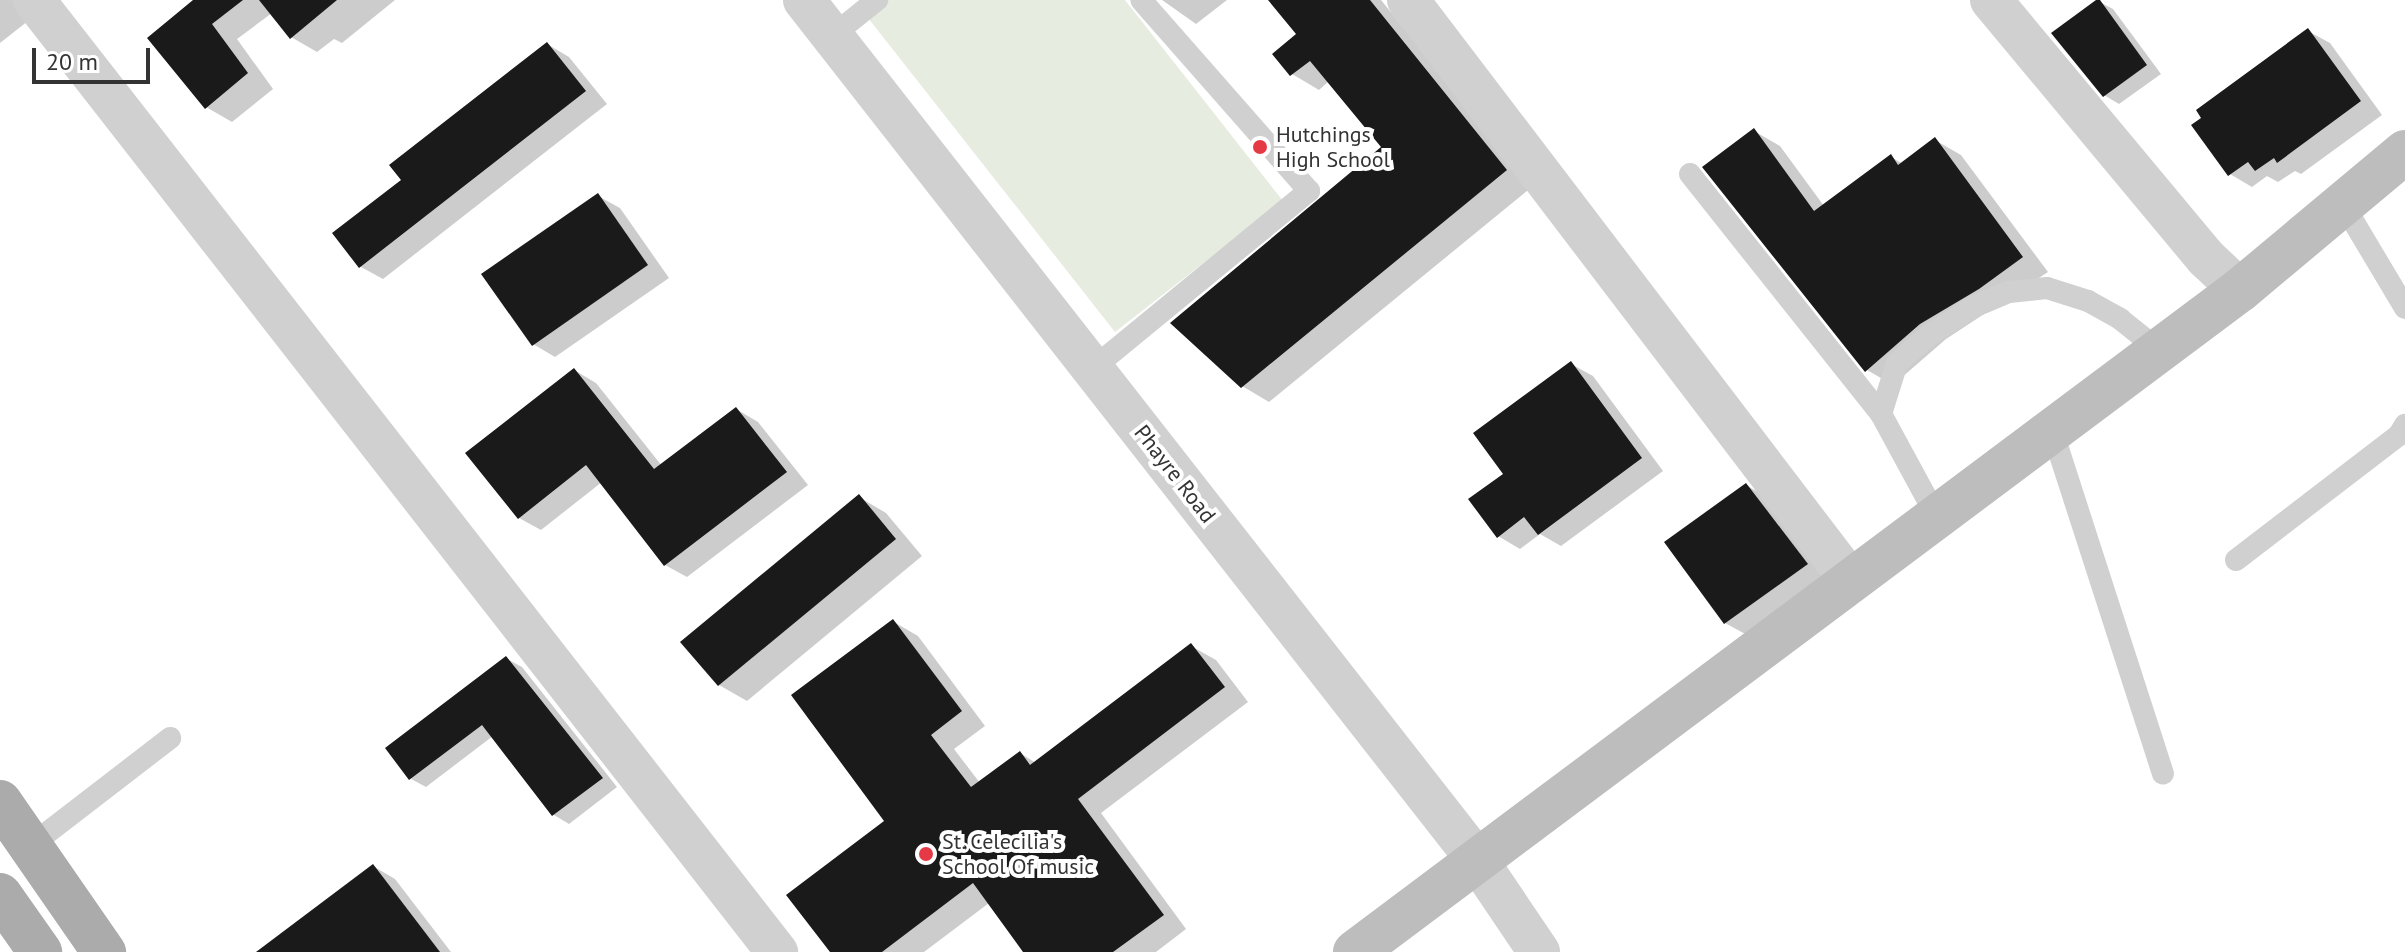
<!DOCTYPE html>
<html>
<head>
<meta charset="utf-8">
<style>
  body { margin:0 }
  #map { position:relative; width:2405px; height:952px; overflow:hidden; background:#fff; font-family:"PT Sans",sans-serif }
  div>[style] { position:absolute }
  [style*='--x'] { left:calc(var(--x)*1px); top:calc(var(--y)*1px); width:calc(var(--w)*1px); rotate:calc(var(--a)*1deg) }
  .green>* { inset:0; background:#e6ecdf }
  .shadow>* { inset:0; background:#0003 }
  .building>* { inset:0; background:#1a1a1a }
  .lane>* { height:22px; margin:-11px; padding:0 11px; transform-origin:11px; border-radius:11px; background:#d0d0d0 }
  .street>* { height:42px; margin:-21px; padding:0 21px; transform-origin:21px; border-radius:21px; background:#d0d0d0 }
  .secondary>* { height:44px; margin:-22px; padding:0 22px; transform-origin:22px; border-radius:22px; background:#bdbdbd }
  .primary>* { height:44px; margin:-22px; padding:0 22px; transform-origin:22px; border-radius:22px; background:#ababab }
  .dots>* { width:22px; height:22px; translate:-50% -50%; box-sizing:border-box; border:4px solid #fff; border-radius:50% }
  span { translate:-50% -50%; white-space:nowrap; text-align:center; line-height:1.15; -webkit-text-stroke:8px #fff; paint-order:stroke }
  .poi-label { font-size:22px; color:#333 }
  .left { translate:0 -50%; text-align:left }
  .street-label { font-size:22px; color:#333 }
  .scale { position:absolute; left:32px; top:48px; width:118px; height:36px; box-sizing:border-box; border:4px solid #333; border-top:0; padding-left:10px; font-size:24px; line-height:28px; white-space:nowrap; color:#333; -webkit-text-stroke:6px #fff; paint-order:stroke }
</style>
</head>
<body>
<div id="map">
  <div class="green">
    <div style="clip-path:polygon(873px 0,1125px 0,1283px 201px,1115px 332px,861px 9px)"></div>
  </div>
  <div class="shadow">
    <div style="clip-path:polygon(0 0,13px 0,28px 21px,0 43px)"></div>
    <div style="clip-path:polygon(197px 0,395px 0,342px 43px,334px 39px,317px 52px,291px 37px,272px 13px,237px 39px,273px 89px,232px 122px,206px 107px)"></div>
    <div style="clip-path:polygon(1162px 0,1227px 0,1196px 24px)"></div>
    <div style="clip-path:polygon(1270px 0,1381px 0,1533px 186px,1269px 402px,1242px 386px,1384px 147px,1329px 81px,1319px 90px,1292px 74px,1299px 34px)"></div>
    <div style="clip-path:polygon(2098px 1px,2113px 9px,2161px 74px,2119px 104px,2104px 95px)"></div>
    <div style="clip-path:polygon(2308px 31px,2330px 43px,2382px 115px,2301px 174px,2295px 171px,2278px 182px,2267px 176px,2252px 187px,2230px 174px)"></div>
    <div style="clip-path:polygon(547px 44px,569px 57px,607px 104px,383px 279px,361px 267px,335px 234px,404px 180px)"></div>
    <div style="clip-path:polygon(1754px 131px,1780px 146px,1824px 206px,1891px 157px,1903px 164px,1935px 140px,1961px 155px,2048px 272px,1946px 339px,1893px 385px,1867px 370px,1705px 167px)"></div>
    <div style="clip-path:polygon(598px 196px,620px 208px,669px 278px,555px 357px,533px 344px)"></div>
    <div style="clip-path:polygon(1571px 364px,1593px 376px,1663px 471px,1561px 546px,1540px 534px,1520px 549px,1498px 536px,1506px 474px)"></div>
    <div style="clip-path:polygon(574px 370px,596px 383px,662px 466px,736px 409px,758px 422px,808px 485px,687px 577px,665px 565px,602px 482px,541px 530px,519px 518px)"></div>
    <div style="clip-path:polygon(1746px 485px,1768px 498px,1828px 577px,1747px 635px,1725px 623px)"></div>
    <div style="clip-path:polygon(859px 497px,886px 513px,922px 556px,747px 701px,719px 685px)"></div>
    <div style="clip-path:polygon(894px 622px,918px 636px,985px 726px,954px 749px,980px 783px,1020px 753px,1036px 763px,1191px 646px,1216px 660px,1248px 702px,1101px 813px,1186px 929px,1156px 952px,1026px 952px,989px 903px,924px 952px,832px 952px,887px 821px)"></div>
    <div style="clip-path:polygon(507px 659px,522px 667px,617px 787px,569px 824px,554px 815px,493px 736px,426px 787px,411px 779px)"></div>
    <div style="clip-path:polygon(373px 866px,395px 879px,451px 952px,288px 952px)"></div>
  </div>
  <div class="building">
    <div style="clip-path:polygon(193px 0,243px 0,212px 24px,248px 73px,205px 109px,147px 38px)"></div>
    <div style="clip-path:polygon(259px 0,337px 0,290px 39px)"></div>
    <div style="clip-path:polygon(1268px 0,1370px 0,1507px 170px,1241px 388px,1170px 323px,1381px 147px,1310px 61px,1290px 76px,1272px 54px,1296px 34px)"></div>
    <div style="clip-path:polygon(2096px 0,2100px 0,2147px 65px,2103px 97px,2051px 33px)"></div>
    <div style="clip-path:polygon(2308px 28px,2361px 101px,2277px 163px,2274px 158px,2255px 171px,2248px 162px,2228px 176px,2191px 125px,2201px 118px,2196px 110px)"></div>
    <div style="clip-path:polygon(547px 42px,586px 91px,359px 268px,332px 233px,401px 180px,389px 165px)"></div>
    <div style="clip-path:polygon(1754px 128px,1814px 211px,1891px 154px,1898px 165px,1935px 137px,2023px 257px,1979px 289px,1920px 324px,1865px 372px,1702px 167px)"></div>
    <div style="clip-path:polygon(598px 193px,648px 265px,532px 346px,481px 274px)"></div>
    <div style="clip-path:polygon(1571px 361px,1642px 458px,1538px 535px,1524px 517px,1497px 538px,1468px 499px,1503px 474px,1473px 433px)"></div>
    <div style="clip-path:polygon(574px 368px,654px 469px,736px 407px,787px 472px,664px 566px,586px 465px,518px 519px,465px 453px)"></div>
    <div style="clip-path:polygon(1746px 483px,1808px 564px,1724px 624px,1664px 542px)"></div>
    <div style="clip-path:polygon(859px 494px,896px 539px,718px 686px,680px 642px)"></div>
    <div style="clip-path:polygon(893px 619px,962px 711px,931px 735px,971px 787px,1020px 751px,1030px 765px,1191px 643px,1225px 687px,1078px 799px,1164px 915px,1113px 952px,1023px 952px,973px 883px,882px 952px,830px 952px,786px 895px,884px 821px,791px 695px)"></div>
    <div style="clip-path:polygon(506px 656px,603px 778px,552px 816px,482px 725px,409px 780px,385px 748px)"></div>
    <div style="clip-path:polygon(373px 864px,440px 952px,256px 952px)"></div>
  </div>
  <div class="lane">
    <div style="--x:832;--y:36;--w:58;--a:-38.7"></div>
    <div style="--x:1690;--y:174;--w:307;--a:51.5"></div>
    <div style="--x:1881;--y:414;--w:117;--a:61.5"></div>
    <div style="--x:2343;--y:204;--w:121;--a:59.2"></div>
    <div style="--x:1092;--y:369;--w:281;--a:-39.4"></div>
    <div style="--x:1309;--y:191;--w:254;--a:-131.3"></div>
    <div style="--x:1881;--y:414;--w:53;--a:-72.6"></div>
    <div style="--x:1897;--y:363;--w:41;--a:-41.1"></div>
    <div style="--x:1928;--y:336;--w:54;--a:-32.8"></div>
    <div style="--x:1973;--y:307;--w:39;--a:-23"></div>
    <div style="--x:2009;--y:292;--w:38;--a:-6"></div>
    <div style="--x:2047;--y:288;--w:43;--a:17.6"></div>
    <div style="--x:2088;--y:301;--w:37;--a:29"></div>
    <div style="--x:2120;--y:319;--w:50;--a:38.5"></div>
    <div style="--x:2052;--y:430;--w:361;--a:72.1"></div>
    <div style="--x:2236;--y:560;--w:205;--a:-37.5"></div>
    <div style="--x:2399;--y:435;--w:12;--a:-59"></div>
    <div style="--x:30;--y:846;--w:177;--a:-37.6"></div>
  </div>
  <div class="street">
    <div style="--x:34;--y:0;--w:1208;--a:52.03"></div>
    <div style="--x:804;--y:0;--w:1092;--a:51.95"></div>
    <div style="--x:1477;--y:860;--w:111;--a:56"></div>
    <div style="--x:1408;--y:0;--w:731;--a:52.68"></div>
    <div style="--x:1991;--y:0;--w:336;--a:50.2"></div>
    <div style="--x:2206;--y:258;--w:47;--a:43.3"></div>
  </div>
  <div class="secondary">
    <div style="--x:1355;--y:952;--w:1105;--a:-36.8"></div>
    <div style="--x:2240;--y:290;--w:215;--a:-39.9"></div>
  </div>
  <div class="primary">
    <div style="--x:0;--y:802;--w:183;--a:55.3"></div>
    <div style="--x:0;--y:895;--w:70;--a:54.9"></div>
  </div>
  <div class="dots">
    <div style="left:1260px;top:147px;background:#e63946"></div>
    <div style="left:926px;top:854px;background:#e63946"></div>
  </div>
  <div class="poi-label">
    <span class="left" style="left:1276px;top:147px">Hutchings<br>High School</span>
    <span class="left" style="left:942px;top:854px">St. Celecilia's<br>School Of music</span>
  </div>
  <div class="street-label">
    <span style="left:1175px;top:474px;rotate:52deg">Phayre Road</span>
  </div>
  <div class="scale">20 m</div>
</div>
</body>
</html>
